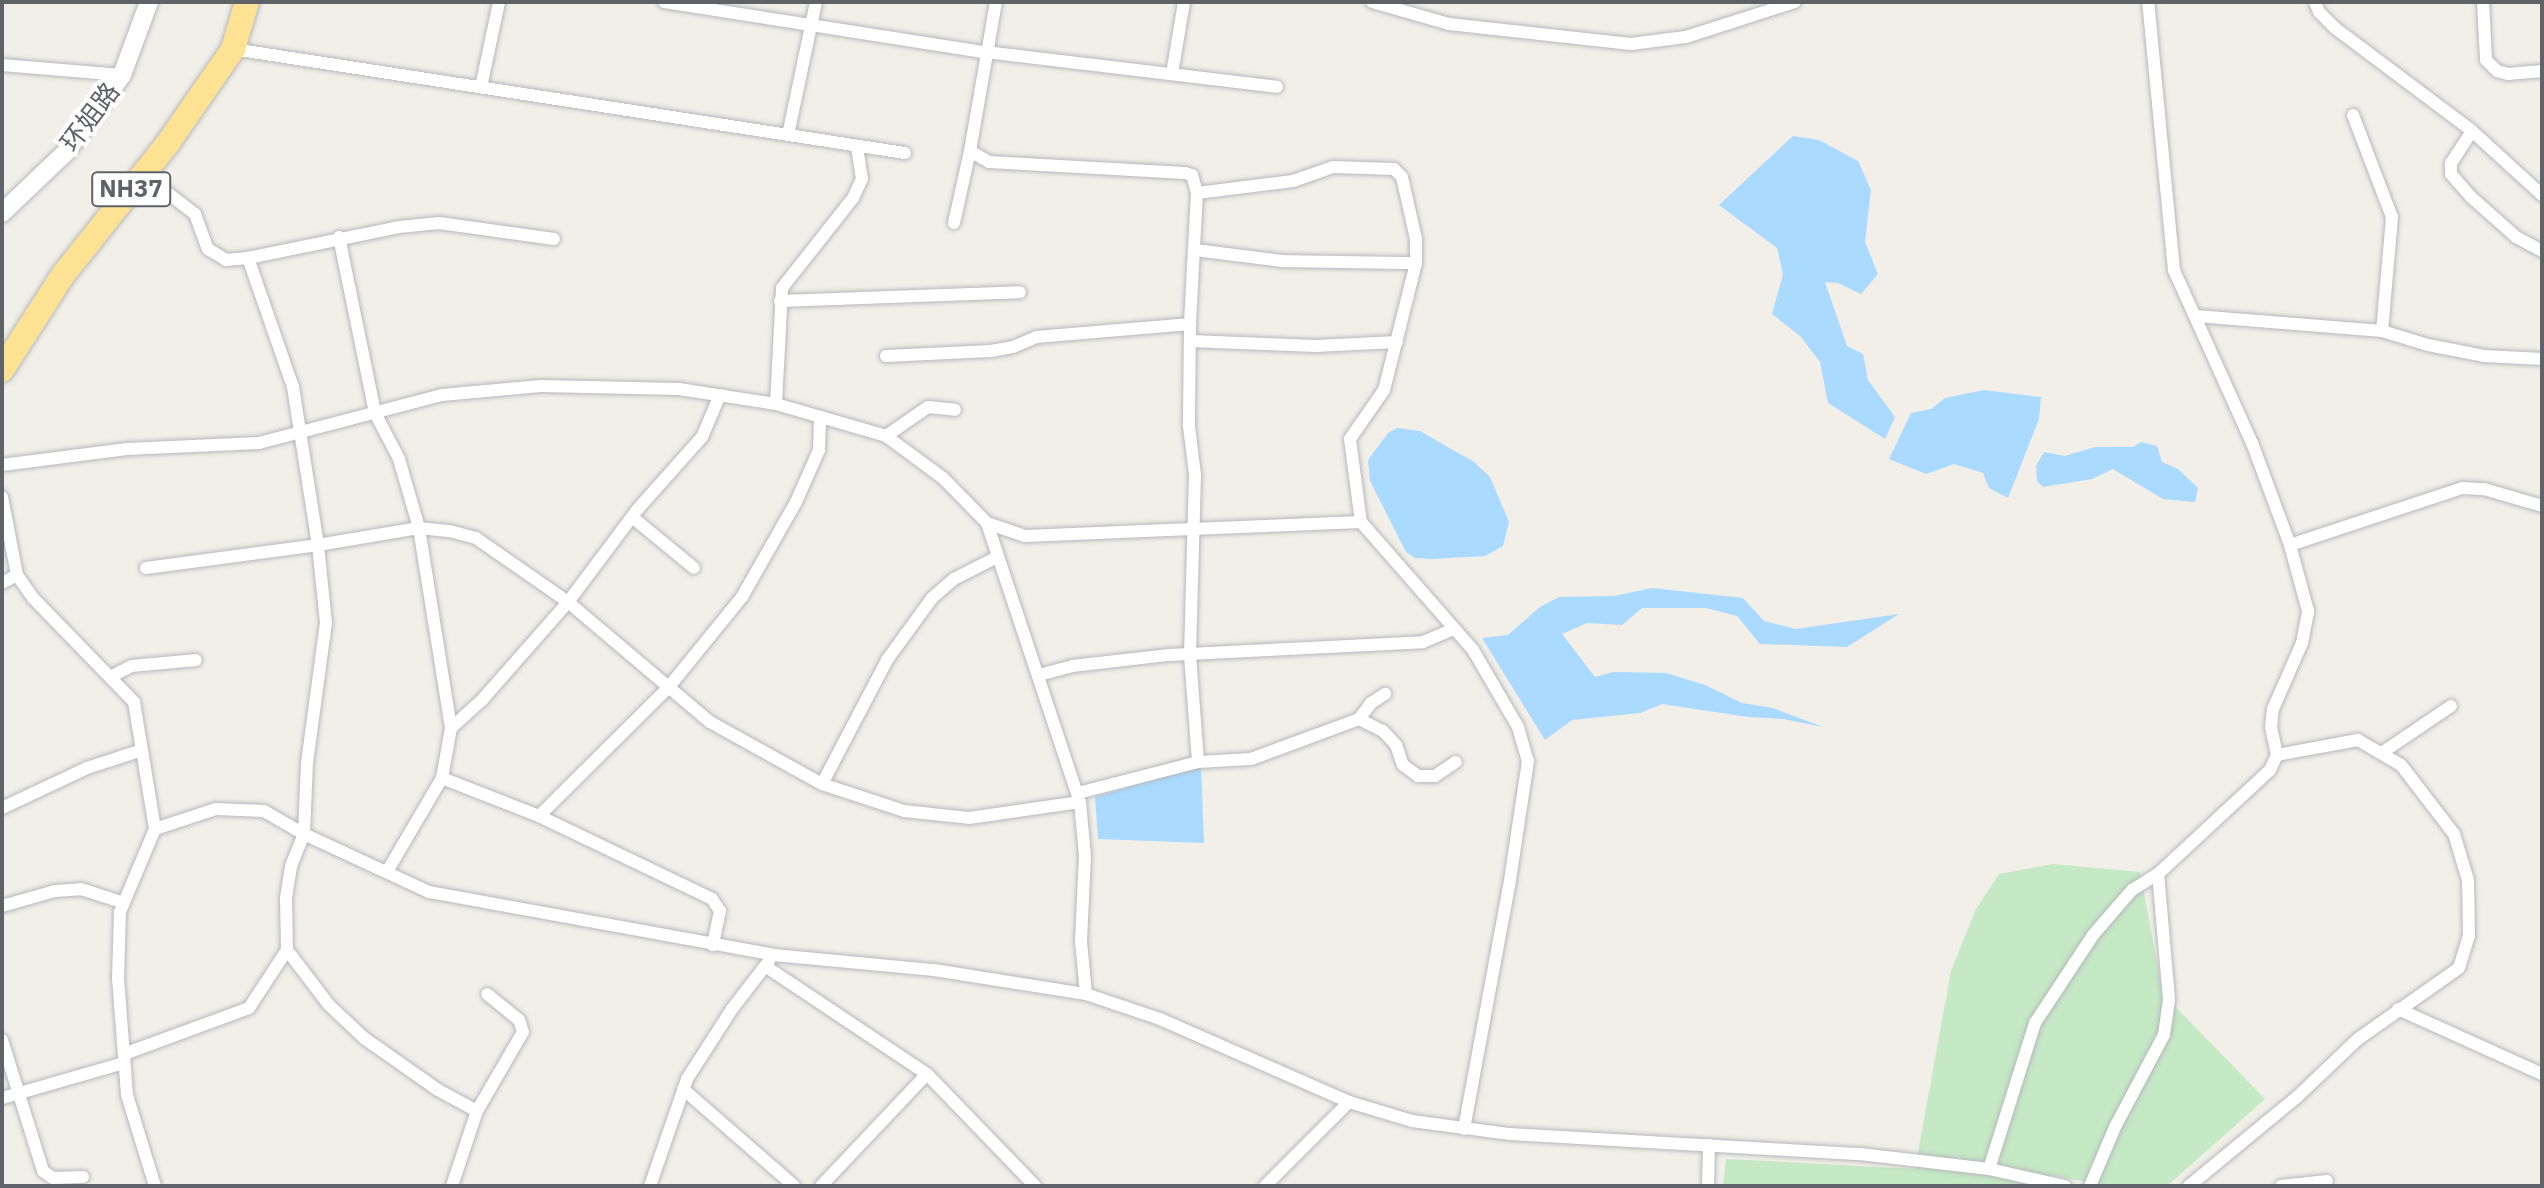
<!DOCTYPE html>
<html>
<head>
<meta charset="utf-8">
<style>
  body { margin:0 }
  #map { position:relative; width:2544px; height:1188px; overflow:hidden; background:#f1efe8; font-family:"IBM Plex Sans","Noto Sans SC",sans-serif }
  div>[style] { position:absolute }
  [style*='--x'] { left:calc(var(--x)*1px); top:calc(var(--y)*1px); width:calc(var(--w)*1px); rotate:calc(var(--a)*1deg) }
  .green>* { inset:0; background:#c5e8c5 }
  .water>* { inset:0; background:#aadaff }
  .roads { filter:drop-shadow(0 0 2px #b5b8bc) drop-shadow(0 0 2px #b5b8bc) }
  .street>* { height:12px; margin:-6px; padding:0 6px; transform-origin:6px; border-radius:6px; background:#fff }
  .secondary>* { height:18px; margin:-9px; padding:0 9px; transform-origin:9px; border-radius:9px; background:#fff }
  .highway>* { height:24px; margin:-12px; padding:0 12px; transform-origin:12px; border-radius:12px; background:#fde293 }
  span { translate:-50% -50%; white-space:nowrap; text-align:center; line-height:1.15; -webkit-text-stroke:8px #fff; paint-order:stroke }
  .shield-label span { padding:2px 6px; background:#fff; border:2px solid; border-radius:6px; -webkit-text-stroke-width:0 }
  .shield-label { font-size:24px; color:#5f6368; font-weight:700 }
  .street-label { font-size:26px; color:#5f6368 }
  .frame { position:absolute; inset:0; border:4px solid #5f6368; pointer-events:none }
</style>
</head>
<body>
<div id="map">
  <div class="green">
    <div style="clip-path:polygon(2053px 864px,2140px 872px,2163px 994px,2265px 1099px,2167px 1186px,2106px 1186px,2051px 1175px,2048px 1186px,1723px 1186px,1726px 1159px,1915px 1169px,1951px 971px,1976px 909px,1999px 874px)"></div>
  </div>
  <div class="water">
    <div style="clip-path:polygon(1793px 136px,1819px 140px,1858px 161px,1871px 190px,1865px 242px,1878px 274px,1861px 294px,1838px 283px,1825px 282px,1847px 346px,1863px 354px,1868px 380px,1895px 417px,1885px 439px,1828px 403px,1820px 362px,1800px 336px,1772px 314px,1783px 274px,1777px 248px,1719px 205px)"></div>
    <div style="clip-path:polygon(1984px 390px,2041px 397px,2039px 419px,2008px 498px,1989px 488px,1983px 473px,1954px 464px,1926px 474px,1889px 459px,1911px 413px,1931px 409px,1945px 398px)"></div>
    <div style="clip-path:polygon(1397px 428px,1420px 431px,1474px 462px,1490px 477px,1509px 522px,1503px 546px,1485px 556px,1432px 559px,1415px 558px,1406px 552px,1370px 481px,1368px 460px,1388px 433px)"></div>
    <div style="clip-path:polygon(2141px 442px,2157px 446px,2162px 462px,2178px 469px,2198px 488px,2195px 502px,2163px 499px,2113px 469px,2092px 479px,2043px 487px,2037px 481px,2036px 466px,2044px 452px,2065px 456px,2095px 447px,2133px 447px)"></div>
    <div style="clip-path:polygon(1652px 588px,1743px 598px,1764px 621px,1796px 629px,1899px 614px,1847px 647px,1760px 644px,1737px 616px,1706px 608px,1642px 608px,1622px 625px,1587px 623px,1562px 634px,1595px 677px,1613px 672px,1666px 673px,1705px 685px,1742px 703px,1773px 708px,1823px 727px,1783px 719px,1748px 717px,1662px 704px,1640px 713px,1572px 720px,1545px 740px,1482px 638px,1508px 635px,1540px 607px,1559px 597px,1614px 596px)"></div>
    <div style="clip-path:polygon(1201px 766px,1204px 843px,1098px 839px,1095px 797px)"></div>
  </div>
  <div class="roads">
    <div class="street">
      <div style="--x:664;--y:2;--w:325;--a:8.9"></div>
      <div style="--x:985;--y:52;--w:294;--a:6.8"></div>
      <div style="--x:996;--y:2;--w:151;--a:99.9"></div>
      <div style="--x:970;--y:151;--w:22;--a:30"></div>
      <div style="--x:989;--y:162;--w:196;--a:3.2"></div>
      <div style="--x:1185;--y:173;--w:7;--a:16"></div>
      <div style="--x:1192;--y:175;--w:19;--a:74"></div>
      <div style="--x:1197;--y:193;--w:131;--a:93.1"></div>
      <div style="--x:1190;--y:324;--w:102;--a:90.6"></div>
      <div style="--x:1189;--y:426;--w:49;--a:83"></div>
      <div style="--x:1195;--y:475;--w:180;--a:91.6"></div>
      <div style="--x:1190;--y:655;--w:107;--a:85.7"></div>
      <div style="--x:1372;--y:2;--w:80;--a:15.9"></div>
      <div style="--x:1449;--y:24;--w:183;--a:6.3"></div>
      <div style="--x:1631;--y:44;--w:55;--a:-7.3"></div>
      <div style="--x:1686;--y:37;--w:114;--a:-17.8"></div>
      <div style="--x:2315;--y:2;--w:11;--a:68"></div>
      <div style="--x:2319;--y:12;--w:23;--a:45"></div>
      <div style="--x:2335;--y:28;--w:171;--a:36.9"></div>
      <div style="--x:2472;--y:131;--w:95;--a:42.4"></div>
      <div style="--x:2483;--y:2;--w:58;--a:87"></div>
      <div style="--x:2486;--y:60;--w:16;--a:45"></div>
      <div style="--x:2497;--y:71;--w:11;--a:15"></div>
      <div style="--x:2508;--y:74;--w:34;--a:-5"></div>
      <div style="--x:233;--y:49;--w:680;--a:8.8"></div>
      <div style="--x:2;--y:65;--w:120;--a:4.8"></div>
      <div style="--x:1172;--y:74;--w:73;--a:-80.5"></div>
      <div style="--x:481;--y:87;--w:87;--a:-78"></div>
      <div style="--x:2353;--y:115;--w:109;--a:69.1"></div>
      <div style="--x:2392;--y:217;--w:114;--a:95"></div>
      <div style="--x:2472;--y:131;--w:38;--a:123"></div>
      <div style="--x:2451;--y:163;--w:11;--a:90"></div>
      <div style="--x:2451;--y:174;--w:30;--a:49"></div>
      <div style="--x:2471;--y:197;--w:60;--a:41.6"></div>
      <div style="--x:2516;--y:237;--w:30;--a:28"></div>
      <div style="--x:788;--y:135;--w:136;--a:-78.1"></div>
      <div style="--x:143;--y:174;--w:66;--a:37.6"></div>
      <div style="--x:195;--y:214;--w:37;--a:70"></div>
      <div style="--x:208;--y:249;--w:21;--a:31"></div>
      <div style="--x:226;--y:260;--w:22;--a:-5"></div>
      <div style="--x:248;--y:258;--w:154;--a:-11.6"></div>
      <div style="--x:399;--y:227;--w:40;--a:-5.7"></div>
      <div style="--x:439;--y:223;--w:116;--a:7.9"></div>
      <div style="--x:1197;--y:193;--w:97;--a:-7.1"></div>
      <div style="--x:1293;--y:181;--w:42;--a:-19.3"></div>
      <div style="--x:1333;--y:167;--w:61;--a:1.9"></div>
      <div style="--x:1394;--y:169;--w:11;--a:45"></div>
      <div style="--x:1402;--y:177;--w:64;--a:77.3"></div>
      <div style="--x:1416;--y:239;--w:24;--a:90"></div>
      <div style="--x:1416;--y:263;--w:131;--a:104.1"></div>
      <div style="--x:1384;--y:390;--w:60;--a:124.8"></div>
      <div style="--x:1350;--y:439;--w:84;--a:82.5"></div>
      <div style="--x:1361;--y:522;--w:170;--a:48.8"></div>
      <div style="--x:1473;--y:650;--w:89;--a:59.7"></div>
      <div style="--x:1518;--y:727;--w:35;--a:74"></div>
      <div style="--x:1528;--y:761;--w:126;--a:98.6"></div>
      <div style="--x:1509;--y:886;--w:247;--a:100.5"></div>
      <div style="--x:954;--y:223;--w:74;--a:-77.5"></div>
      <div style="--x:339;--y:237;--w:180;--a:78.4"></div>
      <div style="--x:375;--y:413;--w:52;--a:62.4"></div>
      <div style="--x:399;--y:459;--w:72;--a:73.8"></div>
      <div style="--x:419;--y:528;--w:203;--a:80.9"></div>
      <div style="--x:451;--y:728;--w:51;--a:100.2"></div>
      <div style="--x:442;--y:778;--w:107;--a:120.4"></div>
      <div style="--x:1195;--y:250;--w:88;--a:7.2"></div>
      <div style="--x:1282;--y:261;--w:134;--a:0.9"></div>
      <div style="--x:780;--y:301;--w:240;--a:-2.1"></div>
      <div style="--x:2196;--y:316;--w:187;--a:4.6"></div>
      <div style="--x:2382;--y:331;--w:48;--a:16.9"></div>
      <div style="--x:2428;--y:345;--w:57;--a:11.1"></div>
      <div style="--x:2484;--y:356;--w:58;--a:3"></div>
      <div style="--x:1190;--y:341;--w:126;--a:2.3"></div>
      <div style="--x:1316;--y:346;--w:81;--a:-2.8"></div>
      <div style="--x:886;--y:356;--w:105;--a:-2.7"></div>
      <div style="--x:991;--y:351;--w:22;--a:-10"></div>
      <div style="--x:1013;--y:347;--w:25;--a:-23"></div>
      <div style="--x:1036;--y:337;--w:155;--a:-4.8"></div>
      <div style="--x:776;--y:404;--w:116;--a:-87"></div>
      <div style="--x:782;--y:288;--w:115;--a:-51.7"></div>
      <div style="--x:853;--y:198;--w:21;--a:-65"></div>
      <div style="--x:862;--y:179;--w:33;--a:-99"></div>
      <div style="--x:886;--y:436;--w:51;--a:-34.6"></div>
      <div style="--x:928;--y:407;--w:27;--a:6"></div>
      <div style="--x:2;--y:465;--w:126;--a:-7.3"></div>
      <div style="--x:127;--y:449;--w:132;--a:-2.6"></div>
      <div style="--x:259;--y:443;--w:189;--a:-14.7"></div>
      <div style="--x:442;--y:395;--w:99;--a:-5.2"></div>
      <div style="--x:541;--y:386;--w:138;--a:1.2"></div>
      <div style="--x:679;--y:389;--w:98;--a:8.8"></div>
      <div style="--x:776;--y:404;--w:115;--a:16.2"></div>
      <div style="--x:886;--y:436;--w:71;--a:36.4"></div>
      <div style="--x:943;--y:478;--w:63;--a:45.6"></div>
      <div style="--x:987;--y:523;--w:40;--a:18.9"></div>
      <div style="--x:1025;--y:536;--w:336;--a:-2.4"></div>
      <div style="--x:2;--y:497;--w:79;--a:79.1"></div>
      <div style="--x:17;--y:575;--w:28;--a:55"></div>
      <div style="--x:33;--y:598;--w:145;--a:45.8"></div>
      <div style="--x:134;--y:702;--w:129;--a:80.6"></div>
      <div style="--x:155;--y:829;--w:90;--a:112.9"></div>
      <div style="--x:120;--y:912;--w:66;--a:91.7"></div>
      <div style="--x:118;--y:978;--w:117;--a:85.6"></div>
      <div style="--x:127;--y:1095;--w:95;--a:72.9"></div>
      <div style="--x:632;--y:517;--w:80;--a:39.4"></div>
      <div style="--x:987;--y:523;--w:294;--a:71.6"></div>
      <div style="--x:1080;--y:802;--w:54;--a:84.7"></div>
      <div style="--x:1085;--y:856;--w:85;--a:92.7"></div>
      <div style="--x:1081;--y:941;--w:53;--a:84.6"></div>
      <div style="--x:2290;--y:545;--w:181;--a:-18.3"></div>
      <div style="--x:2462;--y:488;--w:22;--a:3"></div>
      <div style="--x:2484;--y:489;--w:60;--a:16.3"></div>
      <div style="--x:146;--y:568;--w:174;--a:-7.6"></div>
      <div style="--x:318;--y:545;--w:102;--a:-9.6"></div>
      <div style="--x:419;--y:528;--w:31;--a:6"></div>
      <div style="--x:450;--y:531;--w:27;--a:15"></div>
      <div style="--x:476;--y:538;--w:112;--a:34.8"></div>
      <div style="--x:568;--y:602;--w:186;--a:40.2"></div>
      <div style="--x:710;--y:722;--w:128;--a:29"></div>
      <div style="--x:822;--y:784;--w:86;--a:18.2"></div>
      <div style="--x:904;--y:811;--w:65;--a:6.1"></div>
      <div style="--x:969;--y:818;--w:112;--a:-8.2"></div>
      <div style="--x:2;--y:583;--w:17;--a:-28"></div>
      <div style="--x:1039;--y:675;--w:34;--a:-15"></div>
      <div style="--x:1072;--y:666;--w:98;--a:-6.5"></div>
      <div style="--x:1169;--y:655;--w:254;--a:-2.9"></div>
      <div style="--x:1423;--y:642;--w:34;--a:-23"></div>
      <div style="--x:112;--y:676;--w:22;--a:-27"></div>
      <div style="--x:132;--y:666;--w:64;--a:-5.4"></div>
      <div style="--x:1359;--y:719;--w:20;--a:-53"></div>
      <div style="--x:1371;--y:703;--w:17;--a:-33"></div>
      <div style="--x:451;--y:728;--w:42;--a:-42.1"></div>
      <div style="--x:482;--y:700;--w:130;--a:-48.7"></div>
      <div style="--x:568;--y:602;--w:115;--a:-53.1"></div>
      <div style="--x:637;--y:510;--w:98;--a:-48.3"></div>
      <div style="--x:702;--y:437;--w:46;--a:-66.8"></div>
      <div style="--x:2383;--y:752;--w:82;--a:-34.1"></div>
      <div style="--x:442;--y:778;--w:104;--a:21.4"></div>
      <div style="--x:539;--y:816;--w:192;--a:25.6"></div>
      <div style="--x:712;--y:899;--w:14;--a:56"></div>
      <div style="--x:720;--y:911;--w:35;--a:102"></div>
      <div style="--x:822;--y:784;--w:140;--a:-62.3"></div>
      <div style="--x:887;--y:660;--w:77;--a:-54"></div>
      <div style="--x:932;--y:598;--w:29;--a:-41"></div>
      <div style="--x:954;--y:579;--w:48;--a:-27.1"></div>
      <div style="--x:1078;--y:793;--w:124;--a:-14.5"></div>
      <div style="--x:1198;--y:762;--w:53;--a:-3.2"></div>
      <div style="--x:1251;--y:759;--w:115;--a:-20.3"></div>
      <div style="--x:1359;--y:719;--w:27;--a:27"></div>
      <div style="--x:1383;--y:731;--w:19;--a:47"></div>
      <div style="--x:1396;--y:745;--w:21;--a:71"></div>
      <div style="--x:1403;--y:765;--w:19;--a:36"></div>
      <div style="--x:1418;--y:776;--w:17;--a:0"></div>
      <div style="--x:1435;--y:776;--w:25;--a:-34"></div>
      <div style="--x:2;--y:808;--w:94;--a:-25.2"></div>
      <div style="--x:87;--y:768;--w:58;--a:-18.1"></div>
      <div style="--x:539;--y:816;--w:182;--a:-44.8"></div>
      <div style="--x:668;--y:688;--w:117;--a:-50.9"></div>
      <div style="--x:742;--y:597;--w:109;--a:-60.4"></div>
      <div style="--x:796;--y:502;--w:57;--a:-66.1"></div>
      <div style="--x:819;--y:450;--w:33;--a:-88"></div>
      <div style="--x:155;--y:829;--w:64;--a:-18.2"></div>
      <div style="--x:216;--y:809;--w:48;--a:2.4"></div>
      <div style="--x:264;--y:811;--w:46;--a:29.9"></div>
      <div style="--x:304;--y:834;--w:138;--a:24.9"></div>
      <div style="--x:429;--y:892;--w:351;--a:10.3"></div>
      <div style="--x:774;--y:955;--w:161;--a:5.4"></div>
      <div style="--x:934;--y:970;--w:154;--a:9"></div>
      <div style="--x:1086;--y:994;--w:78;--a:18.7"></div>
      <div style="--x:1160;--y:1019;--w:206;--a:23.7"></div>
      <div style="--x:1349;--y:1102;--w:66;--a:16.8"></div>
      <div style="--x:1412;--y:1121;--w:99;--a:7.6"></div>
      <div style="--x:1510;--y:1134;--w:351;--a:3.3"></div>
      <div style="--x:1860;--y:1154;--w:130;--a:6.6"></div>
      <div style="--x:1989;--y:1169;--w:78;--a:12.6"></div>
      <div style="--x:2;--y:906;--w:55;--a:-15.8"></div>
      <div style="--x:55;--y:891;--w:26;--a:-4"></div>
      <div style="--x:81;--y:889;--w:45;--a:18"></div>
      <div style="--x:287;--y:950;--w:69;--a:52.6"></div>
      <div style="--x:329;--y:1005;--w:48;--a:43.3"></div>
      <div style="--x:364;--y:1038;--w:90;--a:35.1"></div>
      <div style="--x:438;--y:1090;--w:44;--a:28.3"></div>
      <div style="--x:765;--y:966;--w:195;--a:33.7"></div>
      <div style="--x:927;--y:1074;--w:156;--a:46"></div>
      <div style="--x:2398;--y:1009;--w:158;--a:24.3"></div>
      <div style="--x:2;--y:1040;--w:137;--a:72.6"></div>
      <div style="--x:43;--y:1171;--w:12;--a:35"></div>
      <div style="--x:53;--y:1178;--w:30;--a:-2"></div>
      <div style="--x:124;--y:1054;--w:133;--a:-20.2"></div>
      <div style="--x:249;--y:1008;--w:69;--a:-56.8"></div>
      <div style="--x:287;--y:950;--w:52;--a:-91.1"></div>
      <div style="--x:286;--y:898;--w:32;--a:-81"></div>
      <div style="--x:291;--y:866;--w:35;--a:-68"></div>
      <div style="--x:304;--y:834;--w:71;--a:-87.6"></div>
      <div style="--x:307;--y:763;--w:141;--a:-82.3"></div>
      <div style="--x:326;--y:623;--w:78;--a:-95.9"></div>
      <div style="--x:318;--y:545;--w:160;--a:-99"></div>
      <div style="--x:293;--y:387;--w:137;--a:-109.2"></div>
      <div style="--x:683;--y:1089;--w:147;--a:41.1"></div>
      <div style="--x:2;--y:1098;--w:127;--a:-16"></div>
      <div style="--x:1989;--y:1169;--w:153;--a:-72.5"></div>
      <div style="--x:2035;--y:1023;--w:105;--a:-56.6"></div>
      <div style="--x:2093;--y:935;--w:60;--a:-49.1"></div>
      <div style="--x:2132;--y:890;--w:31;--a:-32"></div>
      <div style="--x:2158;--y:874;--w:153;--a:-42.9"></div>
      <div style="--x:2270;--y:770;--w:17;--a:-65"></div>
      <div style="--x:2277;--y:755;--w:29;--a:-102"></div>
      <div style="--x:2271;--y:727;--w:18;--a:-84"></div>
      <div style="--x:2273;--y:709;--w:72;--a:-66.3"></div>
      <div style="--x:2302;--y:643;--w:33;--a:-79"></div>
      <div style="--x:2308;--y:611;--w:68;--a:-105.3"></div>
      <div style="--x:2290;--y:545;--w:109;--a:-110.4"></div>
      <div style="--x:2252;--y:443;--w:190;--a:-114.3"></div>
      <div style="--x:2174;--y:270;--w:269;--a:-95.5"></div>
      <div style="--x:452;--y:1186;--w:79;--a:-71.6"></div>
      <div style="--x:477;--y:1111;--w:91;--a:-59.8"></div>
      <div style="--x:523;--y:1032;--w:13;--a:-108"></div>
      <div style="--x:519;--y:1020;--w:41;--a:-140.9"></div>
      <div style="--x:650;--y:1186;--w:113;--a:-70.9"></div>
      <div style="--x:687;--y:1079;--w:83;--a:-57.3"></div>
      <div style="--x:732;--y:1009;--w:61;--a:-52.4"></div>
      <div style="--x:821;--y:1186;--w:154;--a:-46.6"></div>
      <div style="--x:1265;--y:1186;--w:119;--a:-45"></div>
      <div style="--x:1708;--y:1186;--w:41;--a:-88.6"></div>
      <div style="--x:2090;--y:1186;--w:64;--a:-67"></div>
      <div style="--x:2115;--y:1127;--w:104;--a:-62"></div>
      <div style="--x:2164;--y:1035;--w:36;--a:-82"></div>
      <div style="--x:2169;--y:999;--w:125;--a:-95"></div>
      <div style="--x:2189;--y:1186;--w:140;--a:-39.5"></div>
      <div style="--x:2297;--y:1097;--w:84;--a:-43.6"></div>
      <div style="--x:2358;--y:1039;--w:123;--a:-35.1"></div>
      <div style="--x:2459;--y:968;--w:34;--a:-73"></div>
      <div style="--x:2469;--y:936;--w:56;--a:-91"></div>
      <div style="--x:2468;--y:880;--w:48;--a:-106.9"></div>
      <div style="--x:2454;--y:834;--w:87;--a:-127.5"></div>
      <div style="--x:2401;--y:765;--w:50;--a:-149.8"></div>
      <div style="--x:2358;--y:740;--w:82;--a:169.5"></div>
      <div style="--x:2281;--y:1186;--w:46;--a:-6.2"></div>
    </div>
    <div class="secondary">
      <div style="--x:2;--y:213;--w:88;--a:-43.6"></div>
      <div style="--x:66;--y:152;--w:95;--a:-54"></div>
      <div style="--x:122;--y:75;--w:78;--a:-69.7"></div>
    </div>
    <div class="highway">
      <div style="--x:2;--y:370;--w:113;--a:-57.3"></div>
      <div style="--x:63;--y:275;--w:169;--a:-51.5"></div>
      <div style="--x:168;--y:143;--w:114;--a:-55.3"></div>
      <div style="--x:233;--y:49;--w:49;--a:-73.4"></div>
    </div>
  </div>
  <div class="shield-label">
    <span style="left:131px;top:189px">NH37</span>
  </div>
  <div class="street-label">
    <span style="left:90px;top:117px;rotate:-53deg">环姐路</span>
  </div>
  <div class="frame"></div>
</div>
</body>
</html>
